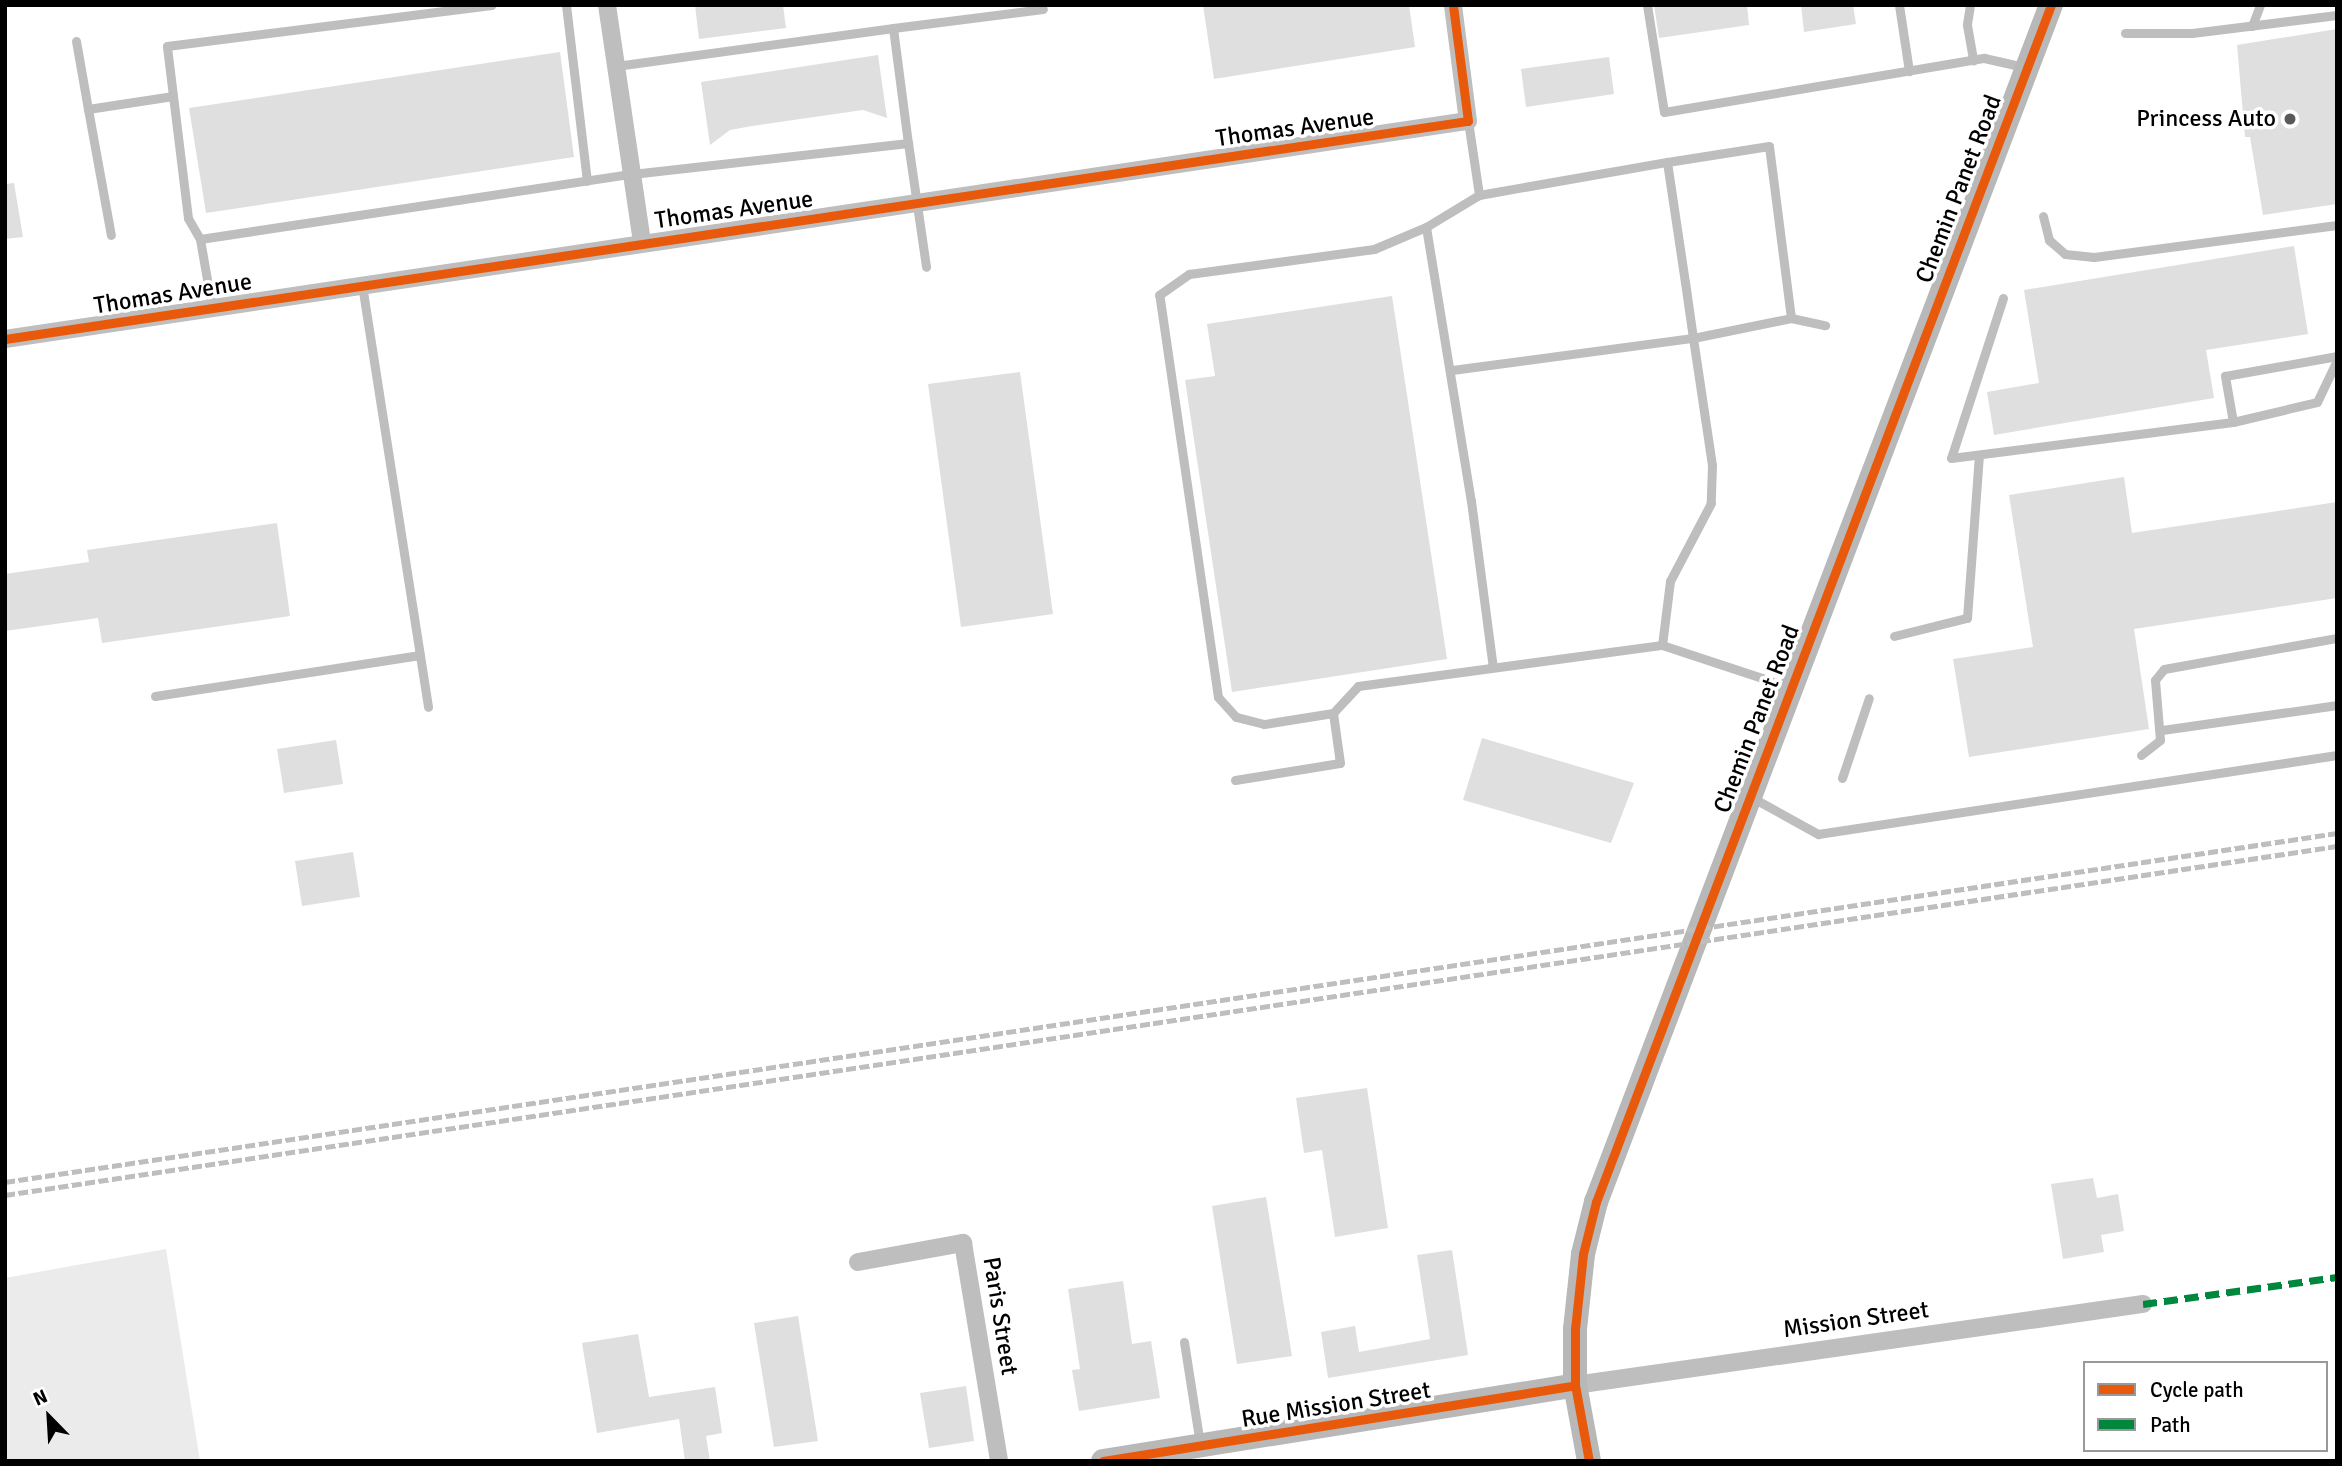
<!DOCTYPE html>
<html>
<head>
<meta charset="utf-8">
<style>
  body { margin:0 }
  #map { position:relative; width:2342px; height:1466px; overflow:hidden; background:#fff; font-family:Signika,sans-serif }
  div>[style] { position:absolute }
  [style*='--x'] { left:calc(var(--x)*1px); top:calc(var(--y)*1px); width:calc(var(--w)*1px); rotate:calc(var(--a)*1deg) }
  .green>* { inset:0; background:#ebebeb }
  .building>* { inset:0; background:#dfdfdf }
  .lane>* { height:9px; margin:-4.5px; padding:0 4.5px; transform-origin:4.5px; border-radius:4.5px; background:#bebebe }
  .street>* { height:18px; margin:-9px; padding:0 9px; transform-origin:9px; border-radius:9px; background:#bebebe }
  .secondary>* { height:24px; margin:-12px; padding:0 12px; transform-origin:12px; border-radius:12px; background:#b8b8b8 }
  .rail>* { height:5px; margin-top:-2.5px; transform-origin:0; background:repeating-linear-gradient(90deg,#bebebe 0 10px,transparent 0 13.5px) }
  .quiet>* { height:7px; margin-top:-3.5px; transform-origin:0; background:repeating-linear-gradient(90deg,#00873e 0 14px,transparent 0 21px) }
  .cycleway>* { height:9px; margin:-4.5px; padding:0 4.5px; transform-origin:4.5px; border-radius:4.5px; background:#e8590c }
  .dots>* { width:19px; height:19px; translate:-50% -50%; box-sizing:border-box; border:4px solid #fff; border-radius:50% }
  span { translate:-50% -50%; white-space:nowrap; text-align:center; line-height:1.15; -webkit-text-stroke:7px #fff; paint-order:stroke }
  .poi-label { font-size:24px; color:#000 }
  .right { translate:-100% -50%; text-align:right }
  .street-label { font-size:24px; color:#000 }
  .frame { position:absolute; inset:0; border:7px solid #000; pointer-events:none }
  .legend { position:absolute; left:2083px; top:1361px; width:245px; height:91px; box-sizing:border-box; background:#fff; border:2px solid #999; margin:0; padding:9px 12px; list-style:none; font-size:21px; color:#000 }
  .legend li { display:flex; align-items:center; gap:14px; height:35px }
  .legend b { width:35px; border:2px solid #999 }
  .north { position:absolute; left:14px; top:1382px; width:70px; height:70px; -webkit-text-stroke:5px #fff; paint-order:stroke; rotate:336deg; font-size:19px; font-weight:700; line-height:28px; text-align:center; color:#000 }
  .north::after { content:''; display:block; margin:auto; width:24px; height:32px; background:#000; clip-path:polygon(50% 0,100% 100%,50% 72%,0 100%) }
</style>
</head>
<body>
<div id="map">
  <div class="green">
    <div style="clip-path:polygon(166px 1249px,200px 1461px,5px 1461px,5px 1278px)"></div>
  </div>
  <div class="building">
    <div style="clip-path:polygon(695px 5px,783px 5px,786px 28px,699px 39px)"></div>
    <div style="clip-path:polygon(1203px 5px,1409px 5px,1415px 47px,1214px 79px)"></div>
    <div style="clip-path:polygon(1654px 5px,1747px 5px,1749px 25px,1659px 38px)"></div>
    <div style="clip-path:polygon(1801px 5px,1853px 5px,1856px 24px,1804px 32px)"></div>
    <div style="clip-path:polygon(2337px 29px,2337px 204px,2263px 215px,2250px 137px,2245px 137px,2237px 45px)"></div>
    <div style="clip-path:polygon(560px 52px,574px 157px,206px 213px,189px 108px)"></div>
    <div style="clip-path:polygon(878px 55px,887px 118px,863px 110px,752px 126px,730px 130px,710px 145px,701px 82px)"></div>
    <div style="clip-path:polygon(1609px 57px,1614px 94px,1526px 107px,1521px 69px)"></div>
    <div style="clip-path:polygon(14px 183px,23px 237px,5px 239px,5px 184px)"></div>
    <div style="clip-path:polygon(2294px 246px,2308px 334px,2206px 350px,2214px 398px,1994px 435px,1987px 392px,2039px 383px,2024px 290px)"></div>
    <div style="clip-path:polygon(1392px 296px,1447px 659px,1232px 692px,1185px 380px,1215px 376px,1207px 324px)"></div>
    <div style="clip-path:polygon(1020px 372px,1053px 614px,961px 627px,928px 384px)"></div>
    <div style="clip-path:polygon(2124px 477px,2132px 533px,2337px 502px,2337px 598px,2134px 629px,2149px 729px,1969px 757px,1953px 659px,2033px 647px,2009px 495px)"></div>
    <div style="clip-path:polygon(277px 523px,290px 616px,102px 643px,98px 618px,5px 631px,5px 574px,89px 562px,87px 550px)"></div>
    <div style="clip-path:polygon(1482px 738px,1634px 783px,1611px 843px,1463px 800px)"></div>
    <div style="clip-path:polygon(336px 740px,343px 784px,284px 793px,277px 749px)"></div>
    <div style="clip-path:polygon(353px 852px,360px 897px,302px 906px,295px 861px)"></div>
    <div style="clip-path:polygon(1367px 1088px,1388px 1228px,1335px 1237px,1322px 1150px,1304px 1153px,1296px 1098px)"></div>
    <div style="clip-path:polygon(2093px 1178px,2097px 1198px,2118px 1194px,2124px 1231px,2101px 1235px,2104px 1252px,2063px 1259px,2051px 1184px)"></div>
    <div style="clip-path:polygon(1266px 1197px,1292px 1356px,1237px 1364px,1212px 1206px)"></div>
    <div style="clip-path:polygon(1452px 1250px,1468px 1355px,1328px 1378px,1321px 1332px,1355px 1326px,1359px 1352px,1430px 1339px,1417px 1255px)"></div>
    <div style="clip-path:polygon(1123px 1281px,1132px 1344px,1151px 1341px,1160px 1398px,1079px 1411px,1072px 1370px,1080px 1369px,1068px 1289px)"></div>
    <div style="clip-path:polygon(798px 1316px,818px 1441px,774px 1447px,754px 1323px)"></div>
    <div style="clip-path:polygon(638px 1334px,649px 1397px,715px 1387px,722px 1433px,706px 1436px,710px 1461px,685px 1461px,679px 1419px,597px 1433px,582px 1343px)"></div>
    <div style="clip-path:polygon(966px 1386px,974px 1441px,929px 1448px,920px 1393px)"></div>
  </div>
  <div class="lane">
    <div style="--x:566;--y:5;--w:177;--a:83.2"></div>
    <div style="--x:1647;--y:5;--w:108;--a:81"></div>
    <div style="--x:1664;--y:112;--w:325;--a:-9.6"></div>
    <div style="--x:1984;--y:58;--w:41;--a:12.7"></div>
    <div style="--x:1899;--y:5;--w:67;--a:81.4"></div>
    <div style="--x:1970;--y:5;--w:20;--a:99"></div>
    <div style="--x:1967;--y:25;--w:36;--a:80"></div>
    <div style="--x:2252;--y:26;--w:22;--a:-69"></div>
    <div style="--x:893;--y:28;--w:151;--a:-7.2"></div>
    <div style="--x:2125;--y:33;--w:67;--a:0"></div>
    <div style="--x:2192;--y:33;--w:146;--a:-7.1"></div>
    <div style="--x:76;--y:41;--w:69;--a:80"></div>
    <div style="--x:88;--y:109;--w:86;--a:-8.7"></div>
    <div style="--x:616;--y:66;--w:280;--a:-7.8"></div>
    <div style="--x:893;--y:28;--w:116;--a:82.6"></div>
    <div style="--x:88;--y:109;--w:128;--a:79.7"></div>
    <div style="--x:1468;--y:121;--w:75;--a:81.5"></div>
    <div style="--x:2043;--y:216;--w:25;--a:76"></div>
    <div style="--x:2049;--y:240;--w:21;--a:41"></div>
    <div style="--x:2065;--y:254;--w:29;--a:6"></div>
    <div style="--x:2094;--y:257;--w:245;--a:-7.5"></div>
    <div style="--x:1426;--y:227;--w:278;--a:80.7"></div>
    <div style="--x:1471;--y:501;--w:167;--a:82.5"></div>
    <div style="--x:200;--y:239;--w:437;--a:-8.6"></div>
    <div style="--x:632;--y:174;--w:278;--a:-6.4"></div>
    <div style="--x:908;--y:143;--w:125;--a:81.7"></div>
    <div style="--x:362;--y:285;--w:427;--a:81.1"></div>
    <div style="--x:2003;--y:298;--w:168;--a:108"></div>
    <div style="--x:1951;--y:458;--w:284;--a:-7.3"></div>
    <div style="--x:2233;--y:422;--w:86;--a:-13.4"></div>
    <div style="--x:2317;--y:402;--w:47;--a:-64.5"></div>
    <div style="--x:212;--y:308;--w:70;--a:-99.9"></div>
    <div style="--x:200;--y:239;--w:24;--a:-120"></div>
    <div style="--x:188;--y:218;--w:173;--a:-97"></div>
    <div style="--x:167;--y:46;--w:327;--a:-7.2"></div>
    <div style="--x:1791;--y:318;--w:35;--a:12"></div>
    <div style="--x:1452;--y:370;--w:243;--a:-7.6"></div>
    <div style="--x:1693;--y:338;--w:100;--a:-11.5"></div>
    <div style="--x:1791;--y:318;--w:173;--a:-97.3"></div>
    <div style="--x:1769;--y:146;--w:103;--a:171.1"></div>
    <div style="--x:1667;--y:162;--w:121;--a:81.5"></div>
    <div style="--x:1685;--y:282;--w:57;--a:81.9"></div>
    <div style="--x:1693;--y:338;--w:128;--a:81.5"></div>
    <div style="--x:1712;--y:465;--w:38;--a:92"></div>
    <div style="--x:1711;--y:503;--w:88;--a:117.7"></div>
    <div style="--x:1670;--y:581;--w:64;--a:97.1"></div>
    <div style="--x:1662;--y:645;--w:134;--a:18.3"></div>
    <div style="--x:2233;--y:422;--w:47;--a:-99.9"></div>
    <div style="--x:2225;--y:376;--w:114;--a:-10.1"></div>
    <div style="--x:1894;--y:636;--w:75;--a:-13.9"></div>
    <div style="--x:1967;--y:618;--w:163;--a:-85.8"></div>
    <div style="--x:155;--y:696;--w:268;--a:-8.8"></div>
    <div style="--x:1333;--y:713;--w:37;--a:-47"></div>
    <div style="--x:1358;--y:686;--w:307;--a:-7.7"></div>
    <div style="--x:2162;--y:730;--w:177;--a:-8.1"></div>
    <div style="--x:2141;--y:755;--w:24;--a:-38"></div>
    <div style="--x:2160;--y:740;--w:60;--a:-94.8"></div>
    <div style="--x:2155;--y:680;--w:14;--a:-51"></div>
    <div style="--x:2164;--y:669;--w:176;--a:-10.2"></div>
    <div style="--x:1842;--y:778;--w:84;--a:-71.4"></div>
    <div style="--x:1235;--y:780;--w:106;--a:-9.2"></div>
    <div style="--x:1340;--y:763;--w:50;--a:-98"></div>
    <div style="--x:1333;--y:713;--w:70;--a:170.9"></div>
    <div style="--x:1264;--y:724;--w:29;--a:-166"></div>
    <div style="--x:1236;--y:717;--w:27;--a:-132"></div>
    <div style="--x:1218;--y:697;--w:406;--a:-98.3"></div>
    <div style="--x:1159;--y:295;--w:37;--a:-35"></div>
    <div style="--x:1189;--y:274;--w:187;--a:-7.7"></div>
    <div style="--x:1374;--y:249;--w:56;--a:-22.9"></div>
    <div style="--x:1426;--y:227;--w:62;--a:-31.1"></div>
    <div style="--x:1479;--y:195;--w:191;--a:-10"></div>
    <div style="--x:1751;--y:797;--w:77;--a:28.9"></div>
    <div style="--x:1818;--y:834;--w:525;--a:-8.65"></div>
    <div style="--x:1184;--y:1342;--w:103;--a:81.1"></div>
  </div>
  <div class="street">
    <div style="--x:607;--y:5;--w:241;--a:81.6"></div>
    <div style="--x:5;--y:339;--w:1479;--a:-8.48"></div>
    <div style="--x:1468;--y:121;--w:117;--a:-97.4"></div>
    <div style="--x:858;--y:1262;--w:107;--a:-10.3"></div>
    <div style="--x:963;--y:1243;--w:221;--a:80.6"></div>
    <div style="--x:1575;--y:1385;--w:574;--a:-8.12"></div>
  </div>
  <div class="secondary">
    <div style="--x:1103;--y:1461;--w:478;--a:-9.1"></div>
    <div style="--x:1589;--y:1461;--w:77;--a:-100.4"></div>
    <div style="--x:1575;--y:1385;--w:56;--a:-90"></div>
    <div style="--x:1575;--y:1329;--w:75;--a:-83.9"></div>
    <div style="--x:1583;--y:1254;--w:54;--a:-76"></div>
    <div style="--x:1596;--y:1202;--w:1281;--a:-69.19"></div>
  </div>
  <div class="rail">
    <div style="--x:5;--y:1182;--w:2358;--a:-8.51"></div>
    <div style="--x:5;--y:1195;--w:2358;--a:-8.51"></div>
  </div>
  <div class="quiet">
    <div style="--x:2143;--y:1304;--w:196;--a:-7.9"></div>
  </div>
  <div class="cycleway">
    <div style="--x:5;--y:339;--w:1479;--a:-8.48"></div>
    <div style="--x:1468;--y:121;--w:117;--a:-97.4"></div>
    <div style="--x:1103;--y:1461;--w:478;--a:-9.1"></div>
    <div style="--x:1589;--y:1461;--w:77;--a:-100.4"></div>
    <div style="--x:1575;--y:1385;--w:56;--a:-90"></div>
    <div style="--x:1575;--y:1329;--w:75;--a:-83.9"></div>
    <div style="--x:1583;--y:1254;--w:54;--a:-76"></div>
    <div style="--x:1596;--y:1202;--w:1281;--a:-69.19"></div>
  </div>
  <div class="dots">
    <div style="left:2290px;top:119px;background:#595959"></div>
  </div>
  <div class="poi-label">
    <span class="right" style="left:2276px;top:119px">Princess Auto</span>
  </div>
  <div class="street-label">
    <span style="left:1295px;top:128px;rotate:-8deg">Thomas Avenue</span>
    <span style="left:1959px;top:189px;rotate:-69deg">Chemin Panet Road</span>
    <span style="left:734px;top:210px;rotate:-8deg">Thomas Avenue</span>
    <span style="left:173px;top:294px;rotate:-9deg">Thomas Avenue</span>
    <span style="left:1757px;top:719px;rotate:-69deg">Chemin Panet Road</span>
    <span style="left:1000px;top:1316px;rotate:81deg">Paris Street</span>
    <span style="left:1856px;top:1320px;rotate:-8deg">Mission Street</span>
    <span style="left:1336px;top:1405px;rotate:-9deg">Rue Mission Street</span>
  </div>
  <div class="frame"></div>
  <ul class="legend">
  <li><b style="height:9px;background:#e8590c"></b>Cycle path</li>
  <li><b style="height:9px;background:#00873e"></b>Path</li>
  </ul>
  <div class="north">N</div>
</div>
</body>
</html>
